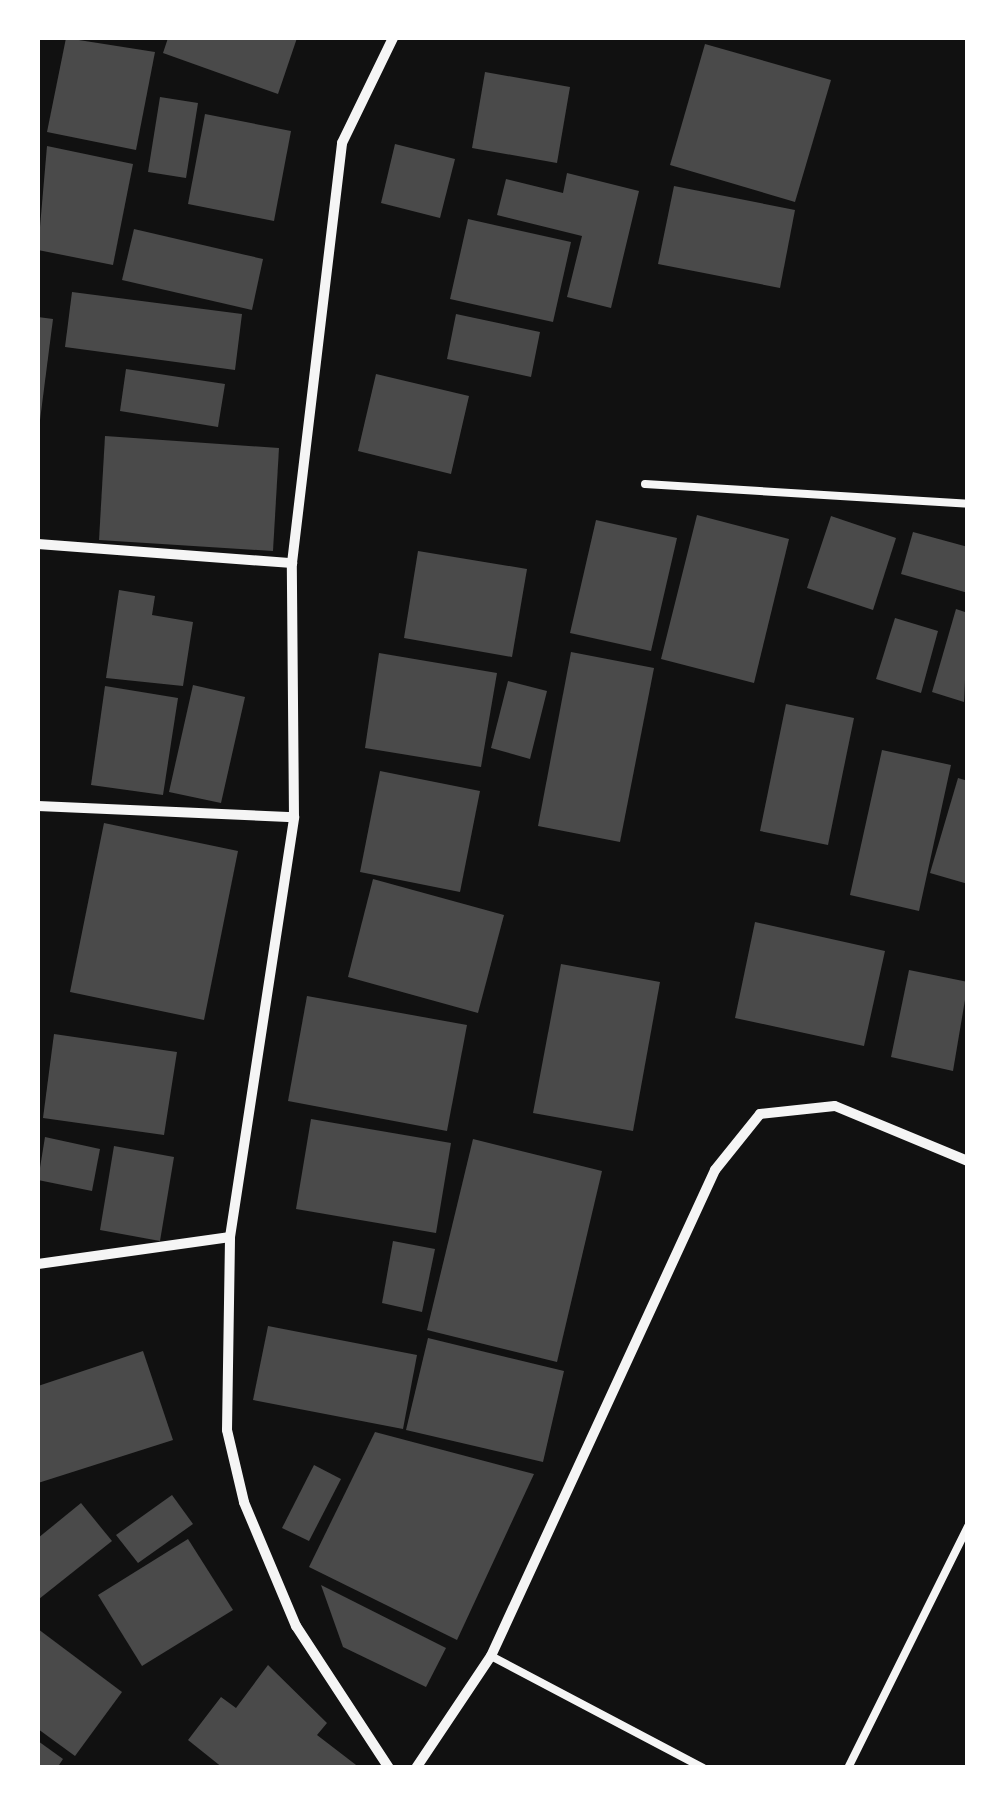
<!DOCTYPE html>
<html>
<head>
<meta charset="utf-8">
<style>
  body { margin:0 }
  #map { position:relative; width:1005px; height:1805px; overflow:hidden; background:#111; font-family:"Open Sans",sans-serif }
  div>[style] { position:absolute }
  [style*='--x'] { left:calc(var(--x)*1px); top:calc(var(--y)*1px); width:calc(var(--w)*1px); rotate:calc(var(--a)*1deg) }
  .building>* { inset:0; background:#4a4a4a }
  .service>* { height:8px; margin:-4px; padding:0 4px; transform-origin:4px; border-radius:4px; background:#f5f5f5 }
  .minor>* { height:10px; margin:-5px; padding:0 5px; transform-origin:5px; border-radius:5px; background:#f5f5f5 }
  span { translate:-50% -50%; white-space:nowrap; text-align:center; line-height:1.15; -webkit-text-stroke:9px #fff; paint-order:stroke }
  .frame { position:absolute; inset:0; border:40px solid #fff; pointer-events:none }
</style>
</head>
<body>
<div id="map">
  <div class="building">
    <div style="clip-path:polygon(66px 38px,155px 52px,136px 150px,47px 132px)"></div>
    <div style="clip-path:polygon(168px 38px,297px 38px,278px 94px,163px 53px)"></div>
    <div style="clip-path:polygon(705px 44px,831px 80px,795px 202px,670px 165px)"></div>
    <div style="clip-path:polygon(485px 72px,570px 87px,557px 163px,472px 148px)"></div>
    <div style="clip-path:polygon(160px 97px,198px 103px,186px 178px,148px 172px)"></div>
    <div style="clip-path:polygon(205px 114px,291px 131px,274px 221px,188px 204px)"></div>
    <div style="clip-path:polygon(395px 144px,455px 159px,440px 218px,381px 203px)"></div>
    <div style="clip-path:polygon(47px 146px,133px 164px,113px 265px,38px 250px)"></div>
    <div style="clip-path:polygon(567px 173px,639px 191px,611px 308px,567px 297px,582px 236px,497px 215px,506px 179px,563px 193px)"></div>
    <div style="clip-path:polygon(674px 186px,795px 210px,780px 288px,658px 264px)"></div>
    <div style="clip-path:polygon(468px 219px,571px 242px,553px 322px,450px 299px)"></div>
    <div style="clip-path:polygon(134px 229px,263px 259px,252px 310px,122px 280px)"></div>
    <div style="clip-path:polygon(72px 292px,242px 314px,235px 370px,65px 347px)"></div>
    <div style="clip-path:polygon(456px 314px,540px 332px,531px 377px,447px 359px)"></div>
    <div style="clip-path:polygon(38px 317px,53px 319px,40px 420px,38px 420px)"></div>
    <div style="clip-path:polygon(126px 369px,225px 384px,218px 427px,120px 411px)"></div>
    <div style="clip-path:polygon(376px 374px,469px 396px,451px 474px,358px 451px)"></div>
    <div style="clip-path:polygon(105px 436px,279px 448px,273px 551px,99px 540px)"></div>
    <div style="clip-path:polygon(697px 515px,789px 539px,754px 683px,661px 659px)"></div>
    <div style="clip-path:polygon(831px 516px,896px 538px,873px 610px,807px 588px)"></div>
    <div style="clip-path:polygon(596px 520px,677px 538px,651px 651px,570px 633px)"></div>
    <div style="clip-path:polygon(913px 532px,968px 547px,968px 593px,901px 574px)"></div>
    <div style="clip-path:polygon(418px 551px,527px 569px,512px 657px,404px 638px)"></div>
    <div style="clip-path:polygon(119px 590px,155px 596px,152px 615px,193px 622px,183px 686px,106px 678px)"></div>
    <div style="clip-path:polygon(956px 609px,968px 613px,964px 702px,932px 692px)"></div>
    <div style="clip-path:polygon(895px 618px,938px 631px,921px 693px,876px 679px)"></div>
    <div style="clip-path:polygon(571px 652px,654px 668px,620px 842px,538px 826px)"></div>
    <div style="clip-path:polygon(379px 653px,497px 673px,481px 767px,365px 748px)"></div>
    <div style="clip-path:polygon(508px 681px,547px 691px,530px 759px,491px 748px)"></div>
    <div style="clip-path:polygon(193px 685px,245px 697px,221px 803px,169px 792px)"></div>
    <div style="clip-path:polygon(105px 686px,178px 698px,163px 795px,91px 785px)"></div>
    <div style="clip-path:polygon(786px 704px,854px 718px,828px 845px,760px 831px)"></div>
    <div style="clip-path:polygon(882px 750px,951px 765px,919px 911px,850px 895px)"></div>
    <div style="clip-path:polygon(380px 771px,480px 791px,460px 892px,360px 872px)"></div>
    <div style="clip-path:polygon(958px 778px,968px 781px,968px 884px,930px 873px)"></div>
    <div style="clip-path:polygon(104px 823px,238px 851px,204px 1020px,70px 992px)"></div>
    <div style="clip-path:polygon(373px 879px,504px 915px,478px 1013px,348px 977px)"></div>
    <div style="clip-path:polygon(755px 922px,885px 951px,864px 1046px,735px 1018px)"></div>
    <div style="clip-path:polygon(561px 964px,660px 982px,633px 1131px,533px 1113px)"></div>
    <div style="clip-path:polygon(909px 970px,968px 982px,953px 1071px,891px 1057px)"></div>
    <div style="clip-path:polygon(307px 996px,467px 1025px,447px 1131px,288px 1101px)"></div>
    <div style="clip-path:polygon(54px 1034px,177px 1052px,164px 1135px,43px 1118px)"></div>
    <div style="clip-path:polygon(311px 1119px,451px 1143px,436px 1233px,296px 1209px)"></div>
    <div style="clip-path:polygon(45px 1137px,100px 1149px,92px 1191px,38px 1180px)"></div>
    <div style="clip-path:polygon(473px 1139px,602px 1171px,557px 1362px,427px 1330px)"></div>
    <div style="clip-path:polygon(114px 1146px,174px 1157px,160px 1241px,100px 1230px)"></div>
    <div style="clip-path:polygon(393px 1241px,435px 1249px,422px 1312px,382px 1303px)"></div>
    <div style="clip-path:polygon(268px 1326px,417px 1355px,403px 1429px,253px 1400px)"></div>
    <div style="clip-path:polygon(428px 1338px,564px 1371px,543px 1462px,406px 1430px)"></div>
    <div style="clip-path:polygon(143px 1351px,173px 1440px,38px 1483px,38px 1386px)"></div>
    <div style="clip-path:polygon(375px 1432px,534px 1474px,457px 1640px,309px 1567px)"></div>
    <div style="clip-path:polygon(314px 1465px,341px 1479px,309px 1541px,282px 1528px)"></div>
    <div style="clip-path:polygon(172px 1495px,193px 1524px,138px 1563px,116px 1535px)"></div>
    <div style="clip-path:polygon(81px 1503px,112px 1541px,39px 1599px,38px 1538px)"></div>
    <div style="clip-path:polygon(188px 1539px,233px 1610px,142px 1666px,98px 1595px)"></div>
    <div style="clip-path:polygon(321px 1585px,446px 1648px,426px 1687px,343px 1647px)"></div>
    <div style="clip-path:polygon(38px 1629px,122px 1692px,75px 1756px,38px 1729px)"></div>
    <div style="clip-path:polygon(268px 1665px,327px 1723px,317px 1735px,360px 1768px,223px 1768px,188px 1740px,221px 1697px,236px 1708px)"></div>
    <div style="clip-path:polygon(38px 1741px,63px 1759px,57px 1768px,38px 1768px)"></div>
  </div>
  <div class="service">
    <div style="--x:645;--y:484;--w:324;--a:3.5"></div>
    <div style="--x:491;--y:1656;--w:240;--a:27.8"></div>
    <div style="--x:848;--y:1768;--w:270;--a:-63.6"></div>
  </div>
  <div class="minor">
    <div style="--x:38;--y:544;--w:255;--a:4.3"></div>
    <div style="--x:38;--y:806;--w:256;--a:2.5"></div>
    <div style="--x:38;--y:1264;--w:194;--a:-8"></div>
    <div style="--x:389;--y:1768;--w:170;--a:-123.2"></div>
    <div style="--x:296;--y:1626;--w:134;--a:-112.8"></div>
    <div style="--x:244;--y:1502;--w:74;--a:-103.3"></div>
    <div style="--x:227;--y:1430;--w:193;--a:-89.1"></div>
    <div style="--x:230;--y:1237;--w:425;--a:-81.3"></div>
    <div style="--x:294;--y:817;--w:254;--a:-90.5"></div>
    <div style="--x:292;--y:563;--w:423;--a:-83.2"></div>
    <div style="--x:342;--y:143;--w:117;--a:-64.1"></div>
    <div style="--x:416;--y:1768;--w:135;--a:-56.2"></div>
    <div style="--x:491;--y:1656;--w:535;--a:-65.25"></div>
    <div style="--x:715;--y:1170;--w:72;--a:-51.2"></div>
    <div style="--x:760;--y:1114;--w:75;--a:-6.1"></div>
    <div style="--x:835;--y:1106;--w:144;--a:22.5"></div>
  </div>
  <div class="frame"></div>
</div>
</body>
</html>
